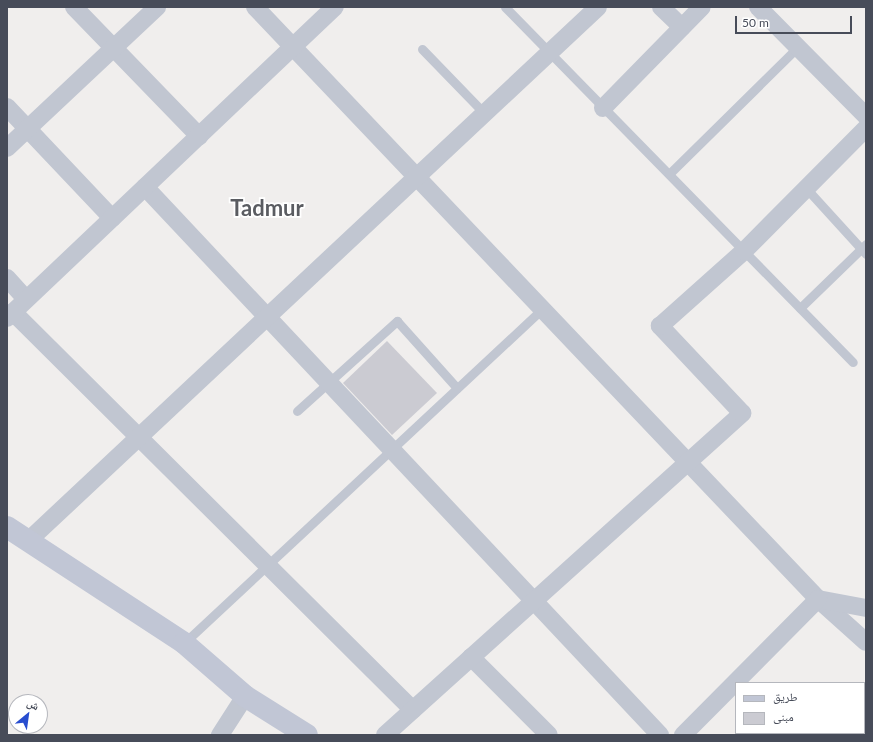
<!DOCTYPE html>
<html>
<head>
<meta charset="utf-8">
<style>
  body { margin:0 }
  #map { position:relative; width:873px; height:742px; overflow:hidden; background:#f0eeed; font-family:Lato,"Noto Naskh Arabic",sans-serif }
  div>[style] { position:absolute }
  [style*='--x'] { left:calc(var(--x)*1px); top:calc(var(--y)*1px); width:calc(var(--w)*1px); rotate:calc(var(--a)*1deg) }
  .building>* { inset:0; background:#cbcbd2 }
  .lane>* { height:9px; margin:-4.5px; padding:0 4.5px; transform-origin:4.5px; border-radius:4.5px; background:#c1c6d1 }
  .street>* { height:18px; margin:-9px; padding:0 9px; transform-origin:9px; border-radius:9px; background:#c1c6d1 }
  .secondary>* { height:22px; margin:-11px; padding:0 11px; transform-origin:11px; border-radius:11px; background:#c1c6d5 }
  span { translate:-50% -50%; white-space:nowrap; text-align:center; line-height:1.15; -webkit-text-stroke:3.5px #fff; paint-order:stroke }
  .town-label { font-size:22px; color:#5a5c61; font-weight:700 }
  .frame { position:absolute; inset:0; border:8px solid #474c59; pointer-events:none }
  .legend { position:absolute; left:735px; top:682px; width:130px; height:52px; box-sizing:border-box; background:#fff; border:1px solid #b5b7bd; margin:0; padding:5px 7px; list-style:none; font-size:12px; color:#474c59 }
  .legend li { display:flex; align-items:center; gap:8px; height:20px }
  .legend b { width:20px; border:1px solid #b5b7bd }
  .north { position:absolute; left:8px; top:694px; width:40px; height:40px; box-sizing:border-box; background:#fff; border:1px solid #b5b7bd; border-radius:50%; rotate:29deg; font-size:11px; font-weight:700; line-height:16px; text-align:center; color:#474c59 }
  .north::after { content:''; display:block; margin:auto; width:14px; height:18px; background:#284dcf; clip-path:polygon(50% 0,100% 100%,50% 72%,0 100%) }
  .scale { position:absolute; left:735px; top:16px; width:117px; height:18px; box-sizing:border-box; border:2px solid #474c59; border-top:0; padding-left:5px; font-size:12px; line-height:14px; white-space:nowrap; color:#474c59; -webkit-text-stroke:3px #fff; paint-order:stroke }
</style>
</head>
<body>
<div id="map">
  <div class="building">
    <div style="clip-path:polygon(387px 341px,437px 393px,392px 435px,343px 383px)"></div>
  </div>
  <div class="lane">
    <div style="--x:505;--y:7;--w:497;--a:45.6"></div>
    <div style="--x:422;--y:49;--w:91;--a:45.9"></div>
    <div style="--x:669;--y:174;--w:181;--a:-44.6"></div>
    <div style="--x:805;--y:187;--w:91;--a:47.7"></div>
    <div style="--x:800;--y:308;--w:92;--a:-44.1"></div>
    <div style="--x:297;--y:411;--w:135;--a:-42"></div>
    <div style="--x:397;--y:321;--w:90;--a:48.2"></div>
    <div style="--x:184;--y:643;--w:490;--a:-43"></div>
  </div>
  <div class="street">
    <div style="--x:74;--y:7;--w:180;--a:45.9"></div>
    <div style="--x:255;--y:7;--w:817;--a:46.44"></div>
    <div style="--x:818;--y:599;--w:64;--a:41.9"></div>
    <div style="--x:661;--y:7;--w:29;--a:44"></div>
    <div style="--x:758;--y:7;--w:153;--a:45.3"></div>
    <div style="--x:7;--y:107;--w:153;--a:46.6"></div>
    <div style="--x:603;--y:108;--w:141;--a:-45.6"></div>
    <div style="--x:7;--y:148;--w:206;--a:-43.2"></div>
    <div style="--x:145;--y:187;--w:752;--a:46.78"></div>
    <div style="--x:7;--y:278;--w:28;--a:48"></div>
    <div style="--x:13;--y:312;--w:564;--a:44.86"></div>
    <div style="--x:7;--y:318;--w:452;--a:-43.5"></div>
    <div style="--x:28;--y:541;--w:781;--a:-43.13"></div>
    <div style="--x:818;--y:599;--w:49;--a:10.6"></div>
    <div style="--x:471;--y:657;--w:110;--a:45"></div>
    <div style="--x:220;--y:735;--w:46;--a:-57.3"></div>
    <div style="--x:385;--y:735;--w:481;--a:-42"></div>
    <div style="--x:742;--y:413;--w:120;--a:-133.3"></div>
    <div style="--x:660;--y:326;--w:113;--a:-41.8"></div>
    <div style="--x:744;--y:251;--w:173;--a:-45.2"></div>
    <div style="--x:683;--y:735;--w:192;--a:-45.2"></div>
    <div style="--x:790;--y:735;--w:2;--a:-63"></div>
  </div>
  <div class="secondary">
    <div style="--x:7;--y:527;--w:212;--a:33.2"></div>
    <div style="--x:184;--y:643;--w:81;--a:41"></div>
    <div style="--x:245;--y:696;--w:73;--a:32.2"></div>
  </div>
  <div class="town-label">
    <span style="left:267px;top:208px">Tadmur</span>
  </div>
  <div class="frame"></div>
  <ul class="legend">
  <li><b style="height:5px;background:#c1c6d5"></b>طريق</li>
  <li><b style="height:11px;background:#cbcbd2"></b>مبنى</li>
  </ul>
  <div class="north">ش</div>
  <div class="scale">50 m</div>
</div>
</body>
</html>
